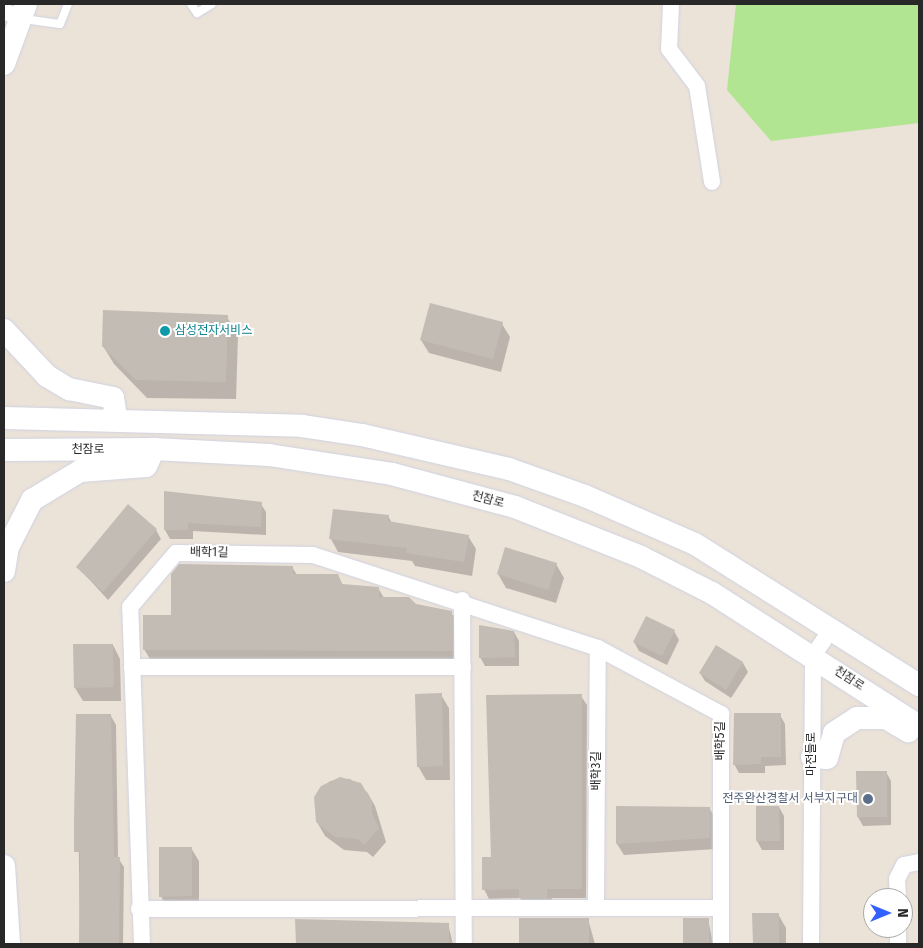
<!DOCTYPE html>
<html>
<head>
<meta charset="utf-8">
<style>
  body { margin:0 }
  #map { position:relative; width:923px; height:948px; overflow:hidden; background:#ebe2d8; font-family:"Fira Sans","Noto Sans KR",sans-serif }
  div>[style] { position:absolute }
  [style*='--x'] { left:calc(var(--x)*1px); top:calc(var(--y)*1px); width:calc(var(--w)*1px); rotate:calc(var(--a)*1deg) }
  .green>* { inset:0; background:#b2e592 }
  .shadow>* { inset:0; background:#0003 }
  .building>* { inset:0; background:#c3bcb5 }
  .roads { filter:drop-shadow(0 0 1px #ced2e2) drop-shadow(0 0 1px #ced2e2) }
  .lane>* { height:8px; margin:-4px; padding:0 4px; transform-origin:4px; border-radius:4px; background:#fff }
  .street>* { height:16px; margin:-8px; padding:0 8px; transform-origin:8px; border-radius:8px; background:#fff }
  .secondary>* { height:22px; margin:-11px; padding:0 11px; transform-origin:11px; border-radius:11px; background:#fff }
  .dots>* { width:14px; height:14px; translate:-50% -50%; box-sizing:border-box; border:2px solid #fff; border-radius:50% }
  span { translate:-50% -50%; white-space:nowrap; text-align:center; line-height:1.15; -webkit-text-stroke:4px #fff; paint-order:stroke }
  .culture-label { font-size:12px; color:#0d838f }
  .left { translate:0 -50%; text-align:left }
  .street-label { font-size:12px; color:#282828 }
  .service-label { font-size:12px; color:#4e5e75 }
  .right { translate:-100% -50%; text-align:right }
  .frame { position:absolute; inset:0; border:5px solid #282828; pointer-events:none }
  .north { position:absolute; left:863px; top:888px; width:50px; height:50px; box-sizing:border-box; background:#fff; border:1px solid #a9a9a9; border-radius:50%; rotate:90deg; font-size:14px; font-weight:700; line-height:20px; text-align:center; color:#282828 }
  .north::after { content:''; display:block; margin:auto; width:18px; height:22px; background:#3261ff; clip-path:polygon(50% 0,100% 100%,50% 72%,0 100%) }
</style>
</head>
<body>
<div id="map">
  <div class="green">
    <div style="clip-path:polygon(736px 4px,919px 4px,919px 123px,771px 141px,727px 90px)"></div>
  </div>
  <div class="shadow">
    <div style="clip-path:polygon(227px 317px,238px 335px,236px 399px,147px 398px,114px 364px,103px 346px)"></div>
    <div style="clip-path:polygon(502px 324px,510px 337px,501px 372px,429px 353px,421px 340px)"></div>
    <div style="clip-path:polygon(165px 492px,261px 504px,266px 512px,266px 535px,193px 531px,193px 539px,170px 539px,165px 530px)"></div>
    <div style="clip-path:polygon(388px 516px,392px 523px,468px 536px,476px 549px,472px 576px,415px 566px,412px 561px,338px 552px,331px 539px)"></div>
    <div style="clip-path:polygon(156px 530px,161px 539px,108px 600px,78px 567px)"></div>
    <div style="clip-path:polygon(556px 564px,564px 578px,556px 603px,506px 588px,498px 574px)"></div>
    <div style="clip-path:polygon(292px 567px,297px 575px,337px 575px,343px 585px,378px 588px,384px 598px,451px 612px,457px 622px,457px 661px,150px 659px,144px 649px,173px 616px)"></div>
    <div style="clip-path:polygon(674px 631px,679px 640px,667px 665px,639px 651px,634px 642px)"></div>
    <div style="clip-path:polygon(514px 632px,519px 641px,519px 666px,485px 666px,480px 657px)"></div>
    <div style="clip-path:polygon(113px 645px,120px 659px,121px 701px,83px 701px,75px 688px)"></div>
    <div style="clip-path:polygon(716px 647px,743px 663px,748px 672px,731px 698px,705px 681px,700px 673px)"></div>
    <div style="clip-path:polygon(441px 695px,449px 708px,450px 780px,426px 780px,418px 766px)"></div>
    <div style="clip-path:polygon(581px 696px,587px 705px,586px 898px,552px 898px,552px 907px,526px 907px,520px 898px,489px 899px,484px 889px,492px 858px)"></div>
    <div style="clip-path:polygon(780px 715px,785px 724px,786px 765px,765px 766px,765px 773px,739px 773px,734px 764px)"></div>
    <div style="clip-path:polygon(77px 716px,111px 716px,116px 725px,118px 858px,124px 867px,123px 944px,80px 944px)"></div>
    <div style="clip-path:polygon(886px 772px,891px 781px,891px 825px,863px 826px,858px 817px)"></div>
    <div style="clip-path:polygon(350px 779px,367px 792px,375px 806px,386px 842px,373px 857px,367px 852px,344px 850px,325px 836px,317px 822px,315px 797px,330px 781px)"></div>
    <div style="clip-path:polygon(779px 807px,784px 816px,784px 850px,762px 850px,757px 841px)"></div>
    <div style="clip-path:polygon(709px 808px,716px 819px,716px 849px,624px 855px,617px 844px)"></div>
    <div style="clip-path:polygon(191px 848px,199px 861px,199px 910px,168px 910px,161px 896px)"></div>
    <div style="clip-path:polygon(754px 914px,778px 914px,786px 928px,786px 944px,754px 944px)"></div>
    <div style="clip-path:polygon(588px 919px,595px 944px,521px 944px,520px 920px)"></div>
    <div style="clip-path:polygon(684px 919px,708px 919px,713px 944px,685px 944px)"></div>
    <div style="clip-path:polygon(297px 920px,448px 924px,453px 944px,297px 944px)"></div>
  </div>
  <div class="building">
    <div style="clip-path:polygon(430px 303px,503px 322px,493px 359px,420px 340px)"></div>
    <div style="clip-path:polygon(103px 310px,228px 315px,226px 382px,136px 380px,102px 346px)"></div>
    <div style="clip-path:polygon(164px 491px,262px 502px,261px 527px,188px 523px,188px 530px,164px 530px)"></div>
    <div style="clip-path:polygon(128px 504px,157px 529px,103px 592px,76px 567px)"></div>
    <div style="clip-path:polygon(333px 509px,389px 515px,388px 521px,469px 535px,464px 562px,406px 553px,407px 548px,329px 539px)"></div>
    <div style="clip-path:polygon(505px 547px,557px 563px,548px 590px,497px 574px)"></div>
    <div style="clip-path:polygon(179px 564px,293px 566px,293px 574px,338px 574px,342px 584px,379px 587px,379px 597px,409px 597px,416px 604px,452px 611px,452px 651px,143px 650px,143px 615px,171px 615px,171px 574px)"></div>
    <div style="clip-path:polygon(646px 616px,675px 630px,662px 656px,633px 642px)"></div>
    <div style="clip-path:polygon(479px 625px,514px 631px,515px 657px,479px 658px)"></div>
    <div style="clip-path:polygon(73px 644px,113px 644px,114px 687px,74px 688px)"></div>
    <div style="clip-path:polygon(716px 645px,743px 662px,726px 690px,699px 673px)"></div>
    <div style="clip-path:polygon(442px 693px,443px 766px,417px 767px,415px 694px)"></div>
    <div style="clip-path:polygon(582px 694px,582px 889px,547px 889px,547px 898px,519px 898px,519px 889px,482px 890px,482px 857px,491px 857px,486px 695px)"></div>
    <div style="clip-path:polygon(734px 713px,781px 713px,781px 757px,761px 757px,761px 764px,733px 765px)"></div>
    <div style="clip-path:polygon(76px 714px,111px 714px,114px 857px,120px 857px,119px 944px,79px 944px,80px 852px,74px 852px,74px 820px)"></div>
    <div style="clip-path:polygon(856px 771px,887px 771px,887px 817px,857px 817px)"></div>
    <div style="clip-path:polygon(340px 777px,361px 783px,372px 802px,372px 814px,379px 828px,364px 845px,358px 839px,335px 837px,316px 822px,314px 797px,321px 786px)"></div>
    <div style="clip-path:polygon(616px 806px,710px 807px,710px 838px,616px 844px)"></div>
    <div style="clip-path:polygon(756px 806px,779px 806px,780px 841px,756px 841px)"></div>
    <div style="clip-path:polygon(159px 847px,192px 847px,192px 896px,159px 897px)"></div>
    <div style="clip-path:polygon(752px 913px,779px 913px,779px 944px,753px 944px)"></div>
    <div style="clip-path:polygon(519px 918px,589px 918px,589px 944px,519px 944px)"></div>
    <div style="clip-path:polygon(683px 918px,709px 918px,709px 944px,683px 944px)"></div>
    <div style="clip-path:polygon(295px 919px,449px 923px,449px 944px,296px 944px)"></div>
  </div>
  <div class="roads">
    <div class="lane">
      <div style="--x:191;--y:4;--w:11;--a:56"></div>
      <div style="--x:197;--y:13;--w:17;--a:-31"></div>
      <div style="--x:24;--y:19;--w:36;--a:8"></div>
      <div style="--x:60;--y:24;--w:22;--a:-68"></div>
    </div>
    <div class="street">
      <div style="--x:671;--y:4;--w:45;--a:92.5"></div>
      <div style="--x:669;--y:49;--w:46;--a:52.9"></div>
      <div style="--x:697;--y:86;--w:97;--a:81.1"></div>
      <div style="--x:4;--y:11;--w:17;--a:25"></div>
      <div style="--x:462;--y:600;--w:344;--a:89.7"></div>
      <div style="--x:132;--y:667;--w:331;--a:0"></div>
      <div style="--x:898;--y:898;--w:19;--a:-93"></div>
      <div style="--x:897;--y:879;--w:16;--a:-63"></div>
      <div style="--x:904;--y:865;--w:15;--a:-11"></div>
      <div style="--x:596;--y:905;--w:257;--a:-89.6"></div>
      <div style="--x:139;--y:909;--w:582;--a:-0.1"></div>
      <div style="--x:898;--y:928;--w:16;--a:90"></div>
      <div style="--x:142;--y:944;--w:337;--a:-92"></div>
      <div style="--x:130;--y:607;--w:71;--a:-49.6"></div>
      <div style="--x:176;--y:553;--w:137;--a:0.8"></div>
      <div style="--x:313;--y:555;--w:300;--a:18.1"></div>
      <div style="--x:598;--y:648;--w:140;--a:28.2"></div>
      <div style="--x:721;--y:714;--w:230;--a:90"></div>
      <div style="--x:811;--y:944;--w:288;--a:-89.6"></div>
      <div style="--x:813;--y:656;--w:32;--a:-56"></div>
    </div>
    <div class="secondary">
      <div style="--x:4;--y:64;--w:64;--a:-69.9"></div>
      <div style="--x:4;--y:330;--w:63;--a:46.9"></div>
      <div style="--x:47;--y:376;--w:26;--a:31"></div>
      <div style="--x:69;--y:389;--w:45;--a:11.6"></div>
      <div style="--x:113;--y:398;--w:20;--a:81"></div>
      <div style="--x:4;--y:418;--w:298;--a:1.5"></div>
      <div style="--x:302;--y:426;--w:61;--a:8.5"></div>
      <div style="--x:362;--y:435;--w:151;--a:13"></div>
      <div style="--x:509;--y:469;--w:81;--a:19.6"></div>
      <div style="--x:585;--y:496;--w:120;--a:23.6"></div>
      <div style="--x:695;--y:544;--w:265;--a:32.2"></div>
      <div style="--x:4;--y:450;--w:150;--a:-0.4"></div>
      <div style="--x:154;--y:449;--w:115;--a:3"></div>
      <div style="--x:269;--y:455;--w:124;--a:8.8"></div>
      <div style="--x:392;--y:474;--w:127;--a:15"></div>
      <div style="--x:515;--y:507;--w:136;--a:21.6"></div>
      <div style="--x:641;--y:557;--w:80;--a:26.9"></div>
      <div style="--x:712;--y:593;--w:246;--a:32.7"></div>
      <div style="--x:4;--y:571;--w:24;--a:-81"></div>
      <div style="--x:8;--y:547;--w:53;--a:-62.9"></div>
      <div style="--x:32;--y:500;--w:56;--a:-31.1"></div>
      <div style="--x:80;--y:471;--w:66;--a:-4.3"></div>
      <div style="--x:146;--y:466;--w:19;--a:-65"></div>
      <div style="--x:812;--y:757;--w:15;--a:4"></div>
      <div style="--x:827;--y:758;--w:26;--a:-74"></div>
      <div style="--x:834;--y:733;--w:27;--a:-33"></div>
      <div style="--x:857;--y:718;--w:29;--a:0"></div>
      <div style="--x:886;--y:718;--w:26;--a:31"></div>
      <div style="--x:4;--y:866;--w:78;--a:86.3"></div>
    </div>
  </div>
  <div class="dots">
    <div style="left:165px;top:331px;background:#0f9aa8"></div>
    <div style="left:868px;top:799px;background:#5c6f8a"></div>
  </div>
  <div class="culture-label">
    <span class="left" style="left:175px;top:331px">삼성전자서비스</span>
  </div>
  <div class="street-label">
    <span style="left:88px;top:450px">천잠로</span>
    <span style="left:488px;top:500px;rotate:15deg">천잠로</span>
    <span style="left:209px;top:553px;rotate:1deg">배학1길</span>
    <span style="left:849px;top:679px;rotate:33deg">천잠로</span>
    <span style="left:721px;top:741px;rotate:-90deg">배학5길</span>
    <span style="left:812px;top:754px;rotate:-90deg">마전들로</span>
    <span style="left:597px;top:771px;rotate:-90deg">배학3길</span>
  </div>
  <div class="service-label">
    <span class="right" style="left:858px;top:799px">전주완산경찰서 서부지구대</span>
  </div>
  <div class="frame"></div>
  <div class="north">N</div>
</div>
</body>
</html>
